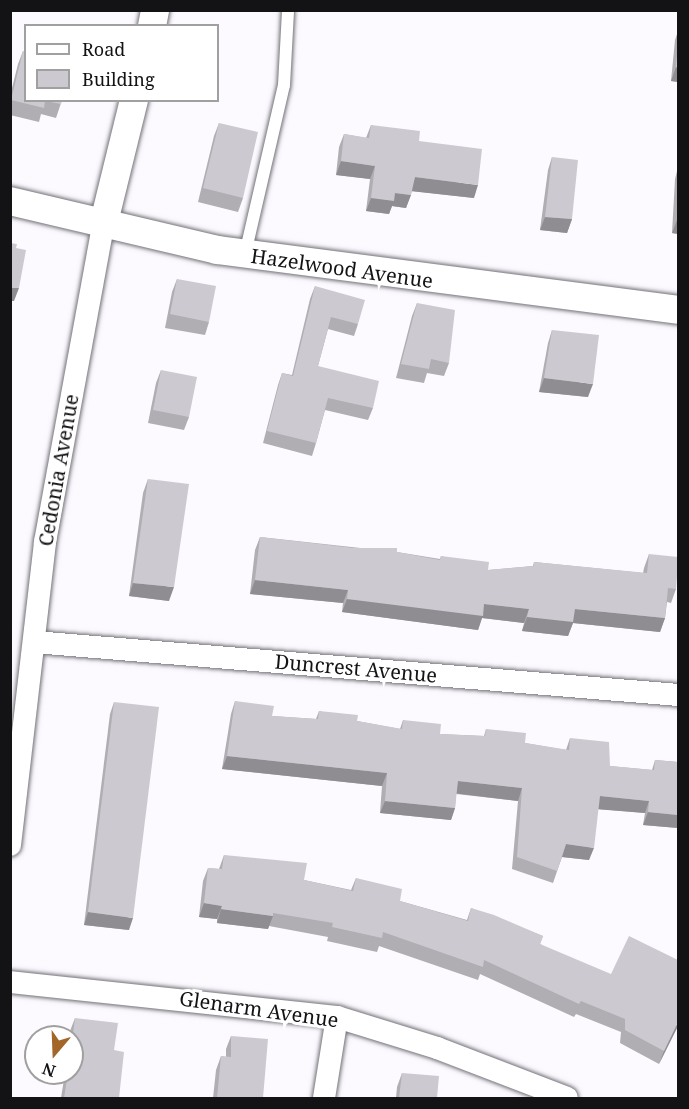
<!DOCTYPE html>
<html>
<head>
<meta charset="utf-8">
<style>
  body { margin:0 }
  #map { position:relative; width:689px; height:1109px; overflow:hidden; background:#fcfaff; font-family:"Noto Serif",serif }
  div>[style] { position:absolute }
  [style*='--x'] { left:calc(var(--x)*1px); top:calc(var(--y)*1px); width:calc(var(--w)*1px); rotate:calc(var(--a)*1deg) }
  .roads { filter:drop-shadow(0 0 2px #737178) drop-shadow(0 0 2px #737178) }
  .service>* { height:12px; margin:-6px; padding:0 6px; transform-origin:6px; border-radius:6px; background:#fff }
  .minor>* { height:22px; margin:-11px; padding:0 11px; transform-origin:11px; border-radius:11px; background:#fff }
  .tertiary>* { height:28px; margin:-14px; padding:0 14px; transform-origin:14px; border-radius:14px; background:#fff }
  .wall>* { inset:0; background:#b0adb3 }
  .shaded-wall>* { inset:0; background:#908d92 }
  .building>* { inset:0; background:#cdc9d0 }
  span { translate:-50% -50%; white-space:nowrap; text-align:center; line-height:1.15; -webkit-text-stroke:6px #fff; paint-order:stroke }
  .street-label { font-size:20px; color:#131214 }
  .frame { position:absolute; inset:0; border:12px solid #131214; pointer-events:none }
  .legend { position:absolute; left:24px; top:24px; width:195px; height:78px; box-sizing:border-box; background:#fff; border:2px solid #a1a0a1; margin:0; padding:8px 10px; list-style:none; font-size:18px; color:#131214 }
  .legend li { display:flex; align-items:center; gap:12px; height:30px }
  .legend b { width:30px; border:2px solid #a1a0a1 }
  .north { position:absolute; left:24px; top:1025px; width:60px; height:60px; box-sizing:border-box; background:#fff; border:2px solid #a1a0a1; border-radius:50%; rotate:199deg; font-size:16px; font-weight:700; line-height:24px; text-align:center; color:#131214 }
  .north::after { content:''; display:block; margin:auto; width:21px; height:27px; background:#a26629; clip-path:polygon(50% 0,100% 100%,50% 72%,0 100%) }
</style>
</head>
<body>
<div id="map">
  <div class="roads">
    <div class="service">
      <div style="--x:245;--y:254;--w:173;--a:-77"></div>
      <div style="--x:284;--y:85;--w:75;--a:-86.9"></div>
    </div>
    <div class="minor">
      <div style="--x:34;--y:642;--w:646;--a:4.7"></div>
      <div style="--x:10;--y:845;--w:305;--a:-83.4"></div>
      <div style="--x:45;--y:542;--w:325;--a:-79.6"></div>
      <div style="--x:10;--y:982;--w:329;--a:6.1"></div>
      <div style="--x:337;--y:1017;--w:105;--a:17.2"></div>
      <div style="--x:437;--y:1048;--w:139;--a:21"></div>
      <div style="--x:324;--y:1098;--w:82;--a:-80.9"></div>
    </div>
    <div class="tertiary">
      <div style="--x:152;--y:26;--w:16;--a:-79"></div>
      <div style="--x:10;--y:201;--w:213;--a:13.3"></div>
      <div style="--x:217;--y:250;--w:465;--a:7.4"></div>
      <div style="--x:104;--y:222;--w:126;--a:-76.2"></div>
    </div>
  </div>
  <div class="wall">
    <div style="clip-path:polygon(678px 31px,678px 82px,671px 81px,675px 40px)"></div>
    <div style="clip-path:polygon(23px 51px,62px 100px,56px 118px,41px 114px,39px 122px,10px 115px,10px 96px,18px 64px)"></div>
    <div style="clip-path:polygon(219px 123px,243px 198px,238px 212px,198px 202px,214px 136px)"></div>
    <div style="clip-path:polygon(371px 125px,419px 141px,474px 198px,412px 191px,406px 208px,392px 206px,389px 214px,366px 211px,370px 179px,336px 175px,339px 147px,344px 134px,366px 138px)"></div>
    <div style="clip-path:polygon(552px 157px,572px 219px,567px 233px,540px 230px,548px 170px)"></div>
    <div style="clip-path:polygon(678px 167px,678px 234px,672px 233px,675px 179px)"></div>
    <div style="clip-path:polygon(177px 279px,209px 322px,205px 335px,165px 328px,172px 292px)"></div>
    <div style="clip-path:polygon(315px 286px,358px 324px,354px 336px,328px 329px,318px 366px,373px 408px,368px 420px,325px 410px,316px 443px,312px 456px,263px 443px,278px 385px,282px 373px,292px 375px,310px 299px)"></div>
    <div style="clip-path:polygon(417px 303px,449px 363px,444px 376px,427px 373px,424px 383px,396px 378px,412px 316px)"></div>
    <div style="clip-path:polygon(552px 330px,588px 397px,539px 392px,548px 343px)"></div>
    <div style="clip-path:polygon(161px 370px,189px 417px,184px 430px,148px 423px,156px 383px)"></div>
    <div style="clip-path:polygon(148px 479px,169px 601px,129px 596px,143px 493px)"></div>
    <div style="clip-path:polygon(260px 537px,397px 552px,440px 559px,441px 556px,488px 570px,533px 566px,534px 562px,643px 573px,644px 568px,649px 554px,676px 589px,671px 603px,667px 602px,665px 618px,660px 632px,573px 623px,568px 636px,522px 631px,524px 623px,482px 618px,478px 630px,342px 612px,343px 603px,250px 594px,255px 550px)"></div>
    <div style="clip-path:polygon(235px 701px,272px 716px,316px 719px,319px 711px,357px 721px,400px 729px,403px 720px,440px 734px,484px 736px,486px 729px,525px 743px,566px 750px,570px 738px,610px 766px,652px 770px,655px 760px,678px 762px,678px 828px,643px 825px,645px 813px,598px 809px,589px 860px,562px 857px,553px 883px,512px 869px,518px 801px,456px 794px,455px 808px,451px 820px,380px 813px,382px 786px,222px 769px,231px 714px)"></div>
    <div style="clip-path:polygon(114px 702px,129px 930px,84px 925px,110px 714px)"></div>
    <div style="clip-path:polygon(224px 855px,304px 880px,351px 890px,356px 878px,400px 901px,467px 920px,471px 908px,543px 936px,540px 944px,678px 1026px,659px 1064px,620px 1043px,621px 1032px,576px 1014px,574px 1017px,480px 974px,478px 980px,379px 946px,377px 952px,327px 941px,328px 937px,269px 926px,268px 929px,217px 923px,217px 919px,199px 917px,203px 881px,208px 868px,219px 869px)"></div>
    <div style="clip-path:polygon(75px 1018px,114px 1050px,119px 1098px,61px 1098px,65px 1073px,72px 1073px,72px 1037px,70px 1037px,70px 1031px)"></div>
    <div style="clip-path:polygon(231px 1036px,263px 1098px,213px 1098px,216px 1070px,221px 1056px,226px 1057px,226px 1049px)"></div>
    <div style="clip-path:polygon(402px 1073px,437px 1098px,396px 1098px,397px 1087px)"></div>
  </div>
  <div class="shaded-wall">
    <div style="clip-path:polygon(676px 67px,678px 68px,678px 82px,671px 81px)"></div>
    <div style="clip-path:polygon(341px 161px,375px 166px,370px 179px,336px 175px)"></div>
    <div style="clip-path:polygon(415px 177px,478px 185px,474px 198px,410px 191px)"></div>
    <div style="clip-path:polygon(395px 193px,411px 195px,406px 208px,392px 206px,389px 214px,366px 211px,371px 198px)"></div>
    <div style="clip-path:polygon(545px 217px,572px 219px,567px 233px,540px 230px)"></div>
    <div style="clip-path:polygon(677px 220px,678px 220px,678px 234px,672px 233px)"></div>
    <div style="clip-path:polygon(10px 288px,19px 288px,14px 301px,10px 301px)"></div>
    <div style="clip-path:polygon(544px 378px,593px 384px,588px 397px,539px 392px)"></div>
    <div style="clip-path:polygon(255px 580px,348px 590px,343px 603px,250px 594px)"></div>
    <div style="clip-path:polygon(133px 583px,174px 587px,169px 601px,129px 596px)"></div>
    <div style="clip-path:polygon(347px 599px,484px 604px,529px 609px,524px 623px,482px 618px,478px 630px,342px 612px)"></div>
    <div style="clip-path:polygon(575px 609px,665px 618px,660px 632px,573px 623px,568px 636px,522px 631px,527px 617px)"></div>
    <div style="clip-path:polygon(227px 756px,387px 773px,382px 786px,222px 769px)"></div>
    <div style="clip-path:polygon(458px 781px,522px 788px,518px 801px,453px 793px)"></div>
    <div style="clip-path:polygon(600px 796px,649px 801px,645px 813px,595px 809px)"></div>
    <div style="clip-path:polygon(385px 801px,455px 808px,451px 820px,380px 813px)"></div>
    <div style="clip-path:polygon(648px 812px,678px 815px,678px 828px,643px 825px)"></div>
    <div style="clip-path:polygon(566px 844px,594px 848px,589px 860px,562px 857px)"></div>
    <div style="clip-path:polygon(204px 903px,222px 906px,217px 919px,199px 917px)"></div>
    <div style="clip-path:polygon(221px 909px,273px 916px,268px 929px,217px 923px)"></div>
    <div style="clip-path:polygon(88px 912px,133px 918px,129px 930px,84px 925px)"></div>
    <div style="clip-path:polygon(678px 1022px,678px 1026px,659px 1064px,664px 1051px)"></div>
  </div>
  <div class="building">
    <div style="clip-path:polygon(678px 42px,678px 68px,676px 67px)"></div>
    <div style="clip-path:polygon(23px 51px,26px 51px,26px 100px,62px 100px,61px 104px,45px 101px,44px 108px,11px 100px)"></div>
    <div style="clip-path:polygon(219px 123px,258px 132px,243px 198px,203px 188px)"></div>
    <div style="clip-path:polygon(371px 125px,420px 131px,419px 141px,482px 149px,478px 185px,415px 177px,411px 195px,395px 193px,394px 201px,371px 198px,375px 166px,341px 161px,344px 134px,369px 138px)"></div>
    <div style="clip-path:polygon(552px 157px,578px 160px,572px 219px,545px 217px)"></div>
    <div style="clip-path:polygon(678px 193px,678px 220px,677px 220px)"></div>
    <div style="clip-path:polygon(10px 243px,17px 244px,16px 248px,26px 250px,19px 288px,10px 288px)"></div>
    <div style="clip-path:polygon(177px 279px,216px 286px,209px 322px,170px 314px)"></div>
    <div style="clip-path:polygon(315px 286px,365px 300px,358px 324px,331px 317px,318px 366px,379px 381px,373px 408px,328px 398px,316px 443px,267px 431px,282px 373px,293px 376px)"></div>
    <div style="clip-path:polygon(417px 303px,455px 310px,449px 363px,431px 359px,429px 369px,401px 364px)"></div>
    <div style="clip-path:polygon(552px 330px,599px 335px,593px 384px,544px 378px)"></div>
    <div style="clip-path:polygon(161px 370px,197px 377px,189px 417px,153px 410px)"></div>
    <div style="clip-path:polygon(148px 479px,189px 484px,174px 587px,133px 583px)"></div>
    <div style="clip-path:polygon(260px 537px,354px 548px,397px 548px,397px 552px,440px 560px,441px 556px,489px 562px,488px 570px,534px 566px,534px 562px,647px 573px,649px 554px,678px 557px,678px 564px,676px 589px,668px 588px,665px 618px,575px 609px,573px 622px,527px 617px,529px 609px,484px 604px,483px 616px,347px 599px,348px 590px,255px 580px)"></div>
    <div style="clip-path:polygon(235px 701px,274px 706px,272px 716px,318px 719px,319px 711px,358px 715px,357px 721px,402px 729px,403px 720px,441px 724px,440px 734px,485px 736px,486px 729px,526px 733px,525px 743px,569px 750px,570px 738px,609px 742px,610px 766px,654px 770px,655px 760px,678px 762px,678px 815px,648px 812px,649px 801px,600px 796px,594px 848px,566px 844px,557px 871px,517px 857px,522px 788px,458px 781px,455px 808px,385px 801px,387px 773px,227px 756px)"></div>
    <div style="clip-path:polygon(114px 702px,159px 707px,133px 918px,88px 912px)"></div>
    <div style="clip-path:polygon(224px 855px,307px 863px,304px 880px,353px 891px,356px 878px,402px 889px,400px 901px,468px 921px,471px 908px,494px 915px,543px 936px,540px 944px,611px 974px,629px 936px,678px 960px,678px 1022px,664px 1051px,625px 1030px,625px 1019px,581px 1001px,579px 1004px,484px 960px,483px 967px,383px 932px,382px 938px,332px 927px,333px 923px,273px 913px,273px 916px,221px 909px,222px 906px,204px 903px,208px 868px,222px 869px)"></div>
    <div style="clip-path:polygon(75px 1018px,118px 1023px,114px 1050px,124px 1052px,119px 1098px,64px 1098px,68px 1073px,72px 1073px,72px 1042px)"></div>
    <div style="clip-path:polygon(231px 1036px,268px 1039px,263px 1098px,217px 1098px,221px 1056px,231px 1057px)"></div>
    <div style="clip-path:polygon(402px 1073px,439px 1076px,437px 1098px,399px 1098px)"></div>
  </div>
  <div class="street-label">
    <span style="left:342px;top:268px;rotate:8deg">Hazelwood Avenue</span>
    <span style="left:58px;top:470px;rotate:-80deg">Cedonia Avenue</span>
    <span style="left:356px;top:668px;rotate:5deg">Duncrest Avenue</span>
    <span style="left:259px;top:1009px;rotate:8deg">Glenarm Avenue</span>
  </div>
  <div class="frame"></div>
  <ul class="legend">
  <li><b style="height:8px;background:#fff"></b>Road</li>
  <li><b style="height:16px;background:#cdc9d0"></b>Building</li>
  </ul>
  <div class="north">N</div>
</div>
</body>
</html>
